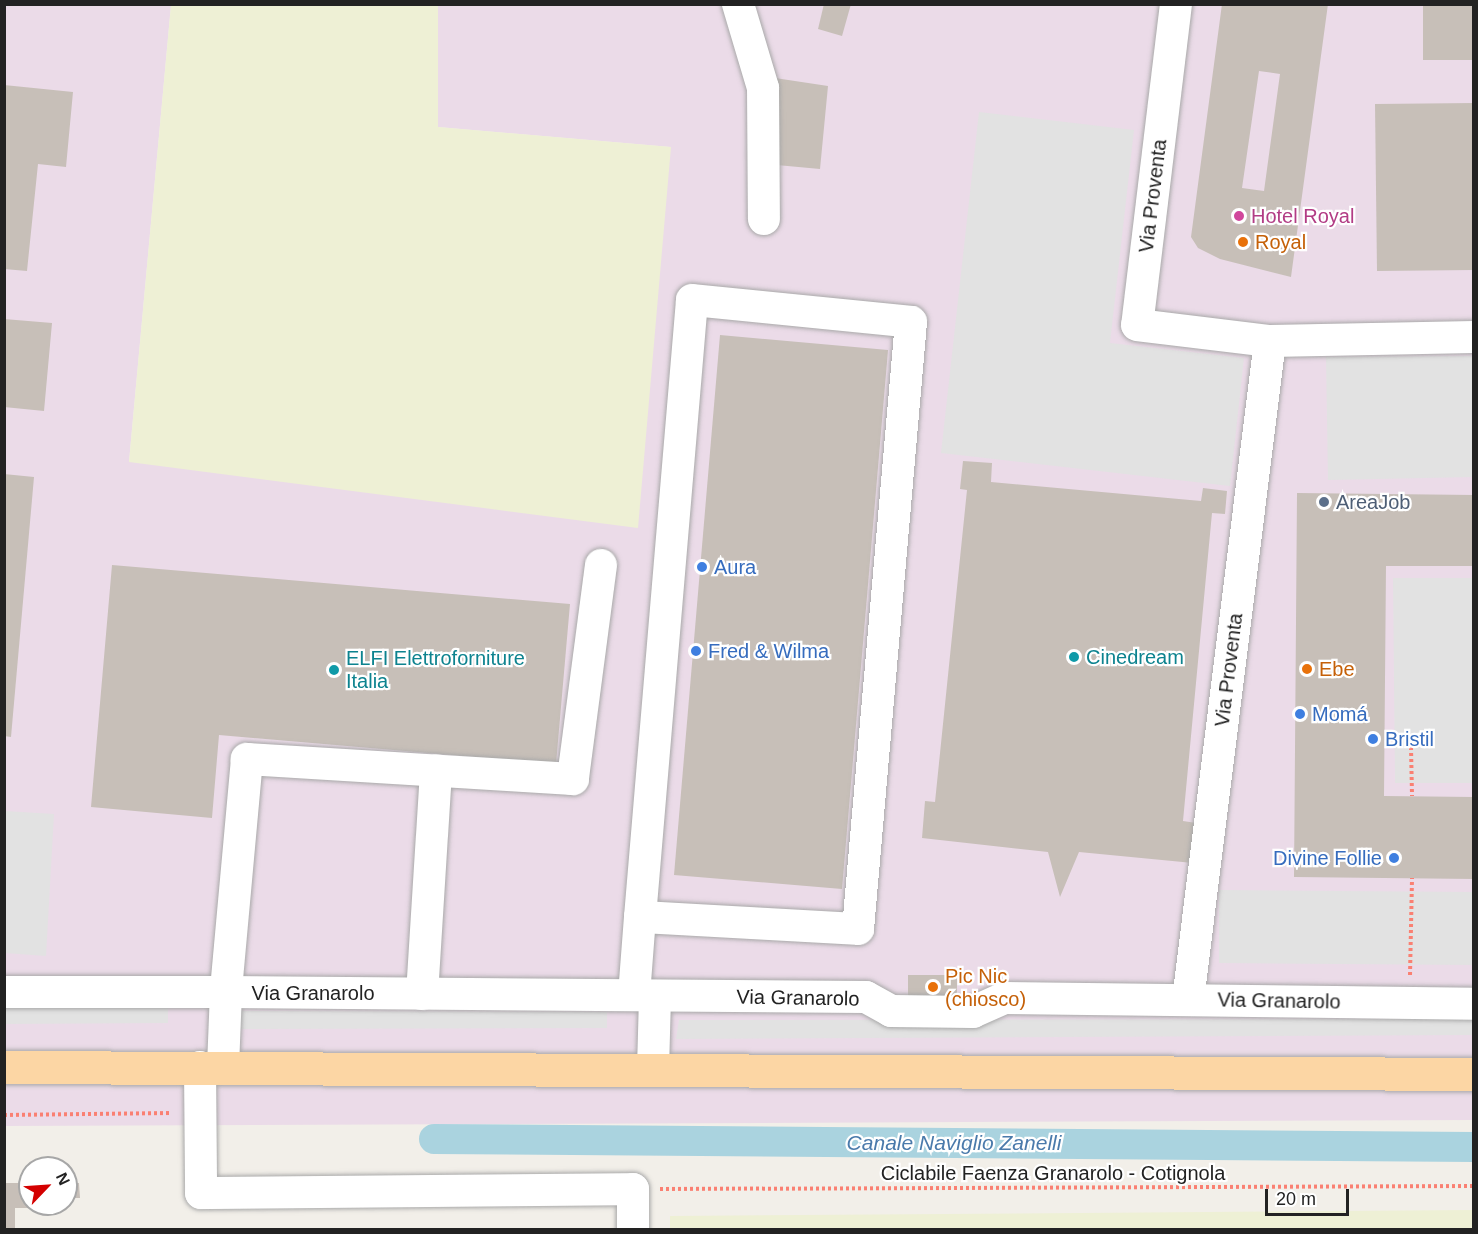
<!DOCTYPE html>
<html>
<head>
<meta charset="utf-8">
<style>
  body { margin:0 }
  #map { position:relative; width:1478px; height:1234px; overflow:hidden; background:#f2efe9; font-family:Helvetica,sans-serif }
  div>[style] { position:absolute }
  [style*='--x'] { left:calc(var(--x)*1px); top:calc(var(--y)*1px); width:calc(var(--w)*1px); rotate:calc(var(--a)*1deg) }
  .industrial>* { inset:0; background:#ebdbe8 }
  .farmland>* { inset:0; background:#eef0d5 }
  .parking>* { inset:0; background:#e2e2e2 }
  .canal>* { height:30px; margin:-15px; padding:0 15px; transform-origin:15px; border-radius:15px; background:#aad3df }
  .building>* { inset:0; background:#c7bfb8 }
  .path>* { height:4px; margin-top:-2px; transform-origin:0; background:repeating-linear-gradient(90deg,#fa8072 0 3px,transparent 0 6px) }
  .roads { filter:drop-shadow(0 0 2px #a9a9a9) drop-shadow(0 0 2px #a9a9a9) }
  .minor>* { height:32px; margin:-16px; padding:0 16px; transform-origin:16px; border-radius:16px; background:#fff }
  .major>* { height:33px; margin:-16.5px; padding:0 16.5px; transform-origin:16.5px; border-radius:16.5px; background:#fcd6a4 }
  .dots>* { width:16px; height:16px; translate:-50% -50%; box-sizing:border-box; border:3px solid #fff; border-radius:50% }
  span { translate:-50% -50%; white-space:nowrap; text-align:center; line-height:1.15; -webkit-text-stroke:4.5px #fff; paint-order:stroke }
  .street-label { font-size:20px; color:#222 }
  .hotel-label { font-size:20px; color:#b23c85 }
  .left { translate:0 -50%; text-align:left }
  .food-label { font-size:20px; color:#c56008 }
  .service-label { font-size:20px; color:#4e5e75 }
  .shop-label { font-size:20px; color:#366cbe }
  .right { translate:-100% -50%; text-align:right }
  .culture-label { font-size:20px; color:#0d838f }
  .water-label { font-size:21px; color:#4a7aab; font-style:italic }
  .frame { position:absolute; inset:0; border:6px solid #222; pointer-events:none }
  .north { position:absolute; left:18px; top:1156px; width:60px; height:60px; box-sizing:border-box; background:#fff; border:2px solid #a7a7a7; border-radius:50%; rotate:65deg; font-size:16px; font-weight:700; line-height:24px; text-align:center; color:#222 }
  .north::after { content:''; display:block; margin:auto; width:21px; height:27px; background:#d40000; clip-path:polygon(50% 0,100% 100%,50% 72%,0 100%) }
  .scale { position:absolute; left:1265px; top:1189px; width:84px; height:27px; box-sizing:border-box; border:3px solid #222; border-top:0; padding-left:8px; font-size:18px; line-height:21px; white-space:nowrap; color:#222; -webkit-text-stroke:4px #fff; paint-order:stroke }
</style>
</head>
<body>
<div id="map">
  <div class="industrial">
    <div style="clip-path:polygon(4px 5px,171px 5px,129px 462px,671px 147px,438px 127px,438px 5px,1473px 5px,1473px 1120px,5px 1126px)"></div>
  </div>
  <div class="farmland">
    <div style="clip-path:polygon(171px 5px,438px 5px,438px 127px,671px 147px,638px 528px,129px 462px)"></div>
    <div style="clip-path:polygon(1473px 1210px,1473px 1230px,670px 1229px,670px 1216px)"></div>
  </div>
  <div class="parking">
    <div style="clip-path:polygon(979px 112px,1134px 130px,1110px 343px,1244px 358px,1230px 486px,941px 453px)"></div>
    <div style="clip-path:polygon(1473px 356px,1473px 477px,1328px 480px,1326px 357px)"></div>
    <div style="clip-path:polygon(1393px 578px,1473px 578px,1473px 783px,1395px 783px)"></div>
    <div style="clip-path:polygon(5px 811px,54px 814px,46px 956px,5px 953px)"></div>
    <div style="clip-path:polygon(1219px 890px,1473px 892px,1473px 965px,1219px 963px)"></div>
    <div style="clip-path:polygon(4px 1007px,168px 1008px,168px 1023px,5px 1024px)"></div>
    <div style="clip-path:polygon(241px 1011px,607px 1012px,607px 1028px,239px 1029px)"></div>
    <div style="clip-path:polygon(1474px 1019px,1473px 1035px,676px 1039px,679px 1020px)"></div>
  </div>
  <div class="canal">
    <div style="--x:434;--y:1139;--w:1040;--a:0.44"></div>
  </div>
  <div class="building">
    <div style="clip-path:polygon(824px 4px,851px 4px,842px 36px,818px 29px)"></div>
    <div style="clip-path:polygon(evenodd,1222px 4px,1328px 4px,1291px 277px,1220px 259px,1198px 248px,1191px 237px,1222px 4px,1259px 71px,1280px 74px,1264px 191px,1242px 188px,1259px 71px)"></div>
    <div style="clip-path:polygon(1423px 4px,1474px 4px,1474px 60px,1423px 60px)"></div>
    <div style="clip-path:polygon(775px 78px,828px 86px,820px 169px,766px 164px)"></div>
    <div style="clip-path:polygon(4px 85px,73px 92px,66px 167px,38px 164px,27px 271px,4px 269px)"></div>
    <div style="clip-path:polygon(1474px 103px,1474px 270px,1377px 271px,1375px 104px)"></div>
    <div style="clip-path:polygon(4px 319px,52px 323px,44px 411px,4px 407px)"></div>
    <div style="clip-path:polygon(720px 335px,888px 350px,842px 889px,674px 875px)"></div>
    <div style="clip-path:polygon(963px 461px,992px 463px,991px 482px,1201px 501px,1203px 488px,1227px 491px,1225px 514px,1212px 513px,1183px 821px,1196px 823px,1193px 863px,1079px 852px,1060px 897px,1048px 852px,922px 838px,925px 801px,935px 802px,967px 490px,960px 489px)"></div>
    <div style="clip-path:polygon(4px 474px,34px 477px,11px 737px,4px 736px)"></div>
    <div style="clip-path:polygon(1297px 493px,1474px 495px,1474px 566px,1386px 566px,1384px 796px,1474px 797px,1474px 879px,1294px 877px)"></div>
    <div style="clip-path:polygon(112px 565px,570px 604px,556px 764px,219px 735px,212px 818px,91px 807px)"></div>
    <div style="clip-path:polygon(908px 975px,957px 975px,957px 998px,908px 998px)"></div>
    <div style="clip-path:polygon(4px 1183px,30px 1183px,30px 1204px,63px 1204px,63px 1208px,15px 1208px,15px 1230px,4px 1230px)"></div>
    <div style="clip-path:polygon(66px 1183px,79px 1183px,80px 1198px,66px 1198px)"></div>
  </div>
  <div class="path">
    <div style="--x:1411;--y:747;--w:49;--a:88.8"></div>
    <div style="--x:1410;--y:975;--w:97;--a:-88.8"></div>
    <div style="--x:4;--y:1115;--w:168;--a:-0.7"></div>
    <div style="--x:660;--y:1189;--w:814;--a:-0.21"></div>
  </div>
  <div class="roads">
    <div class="minor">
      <div style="--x:738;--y:4;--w:88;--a:73.4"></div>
      <div style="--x:763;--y:88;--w:131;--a:89.6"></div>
      <div style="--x:1176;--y:4;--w:323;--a:96.9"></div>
      <div style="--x:1137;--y:325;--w:134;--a:6.9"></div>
      <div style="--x:1270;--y:341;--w:204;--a:-1.1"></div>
      <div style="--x:601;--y:565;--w:216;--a:97.5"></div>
      <div style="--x:573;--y:779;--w:327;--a:-176.5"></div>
      <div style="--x:247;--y:759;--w:234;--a:95.2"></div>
      <div style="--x:226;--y:992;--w:640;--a:0.45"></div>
      <div style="--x:866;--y:997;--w:29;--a:29"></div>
      <div style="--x:891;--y:1011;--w:82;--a:0.7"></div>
      <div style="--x:973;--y:1012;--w:34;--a:-24"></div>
      <div style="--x:1004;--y:998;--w:470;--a:0.7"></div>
      <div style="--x:4;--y:992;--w:222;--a:0"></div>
      <div style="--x:226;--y:992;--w:75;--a:92.3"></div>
      <div style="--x:422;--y:994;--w:224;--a:-86.4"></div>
      <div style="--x:634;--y:995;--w:78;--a:-85.6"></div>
      <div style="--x:640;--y:917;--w:619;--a:-85.18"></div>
      <div style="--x:692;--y:300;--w:220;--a:5.7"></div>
      <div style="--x:911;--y:322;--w:609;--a:94.99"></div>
      <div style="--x:858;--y:929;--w:218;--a:-176.8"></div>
      <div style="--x:1188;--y:1000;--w:664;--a:-82.91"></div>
      <div style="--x:200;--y:1067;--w:126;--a:89.5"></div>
      <div style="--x:201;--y:1193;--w:432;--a:-0.5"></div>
      <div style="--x:633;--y:1189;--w:41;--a:90"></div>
      <div style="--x:653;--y:1069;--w:73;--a:-88.4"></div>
    </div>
    <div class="major">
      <div style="--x:4;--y:1067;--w:1470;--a:0.27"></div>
    </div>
  </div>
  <div class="dots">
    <div style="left:1239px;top:216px;background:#d1479c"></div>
    <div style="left:1243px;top:242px;background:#e8710a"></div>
    <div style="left:1324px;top:502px;background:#5c6f8a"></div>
    <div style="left:702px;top:567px;background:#3f7fe0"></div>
    <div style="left:696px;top:651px;background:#3f7fe0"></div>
    <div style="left:1074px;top:657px;background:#0f9aa8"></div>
    <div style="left:1307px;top:669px;background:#e8710a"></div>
    <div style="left:334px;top:670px;background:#0f9aa8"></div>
    <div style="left:1300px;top:714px;background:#3f7fe0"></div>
    <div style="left:1373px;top:739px;background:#3f7fe0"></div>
    <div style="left:1394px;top:858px;background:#3f7fe0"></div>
    <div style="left:933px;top:987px;background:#e8710a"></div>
  </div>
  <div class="street-label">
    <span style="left:1153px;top:196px;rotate:-83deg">Via Proventa</span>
    <span style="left:1229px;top:670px;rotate:-83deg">Via Proventa</span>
    <span style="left:313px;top:993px">Via Granarolo</span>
    <span style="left:798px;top:998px;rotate:1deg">Via Granarolo</span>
    <span style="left:1279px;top:1001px;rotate:1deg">Via Granarolo</span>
    <span style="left:1053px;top:1173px">Ciclabile Faenza Granarolo - Cotignola</span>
  </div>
  <div class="hotel-label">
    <span class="left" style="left:1251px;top:216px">Hotel Royal</span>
  </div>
  <div class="food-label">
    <span class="left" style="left:1255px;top:242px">Royal</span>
    <span class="left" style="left:1319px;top:669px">Ebe</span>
    <span class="left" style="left:945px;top:988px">Pic Nic<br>(chiosco)</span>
  </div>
  <div class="service-label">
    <span class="left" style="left:1336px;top:502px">AreaJob</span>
  </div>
  <div class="shop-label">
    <span class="left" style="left:714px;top:567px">Aura</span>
    <span class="left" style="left:708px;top:651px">Fred &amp; Wilma</span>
    <span class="left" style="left:1312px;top:714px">Momá</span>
    <span class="left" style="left:1385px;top:739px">Bristil</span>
    <span class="right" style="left:1382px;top:858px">Divine Follie</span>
  </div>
  <div class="culture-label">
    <span class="left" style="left:1086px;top:657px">Cinedream</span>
    <span class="left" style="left:346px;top:670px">ELFI Elettroforniture<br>Italia</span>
  </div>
  <div class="water-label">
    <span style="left:954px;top:1143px">Canale Naviglio Zanelli</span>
  </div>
  <div class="frame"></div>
  <div class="north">N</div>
  <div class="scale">20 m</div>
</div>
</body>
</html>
